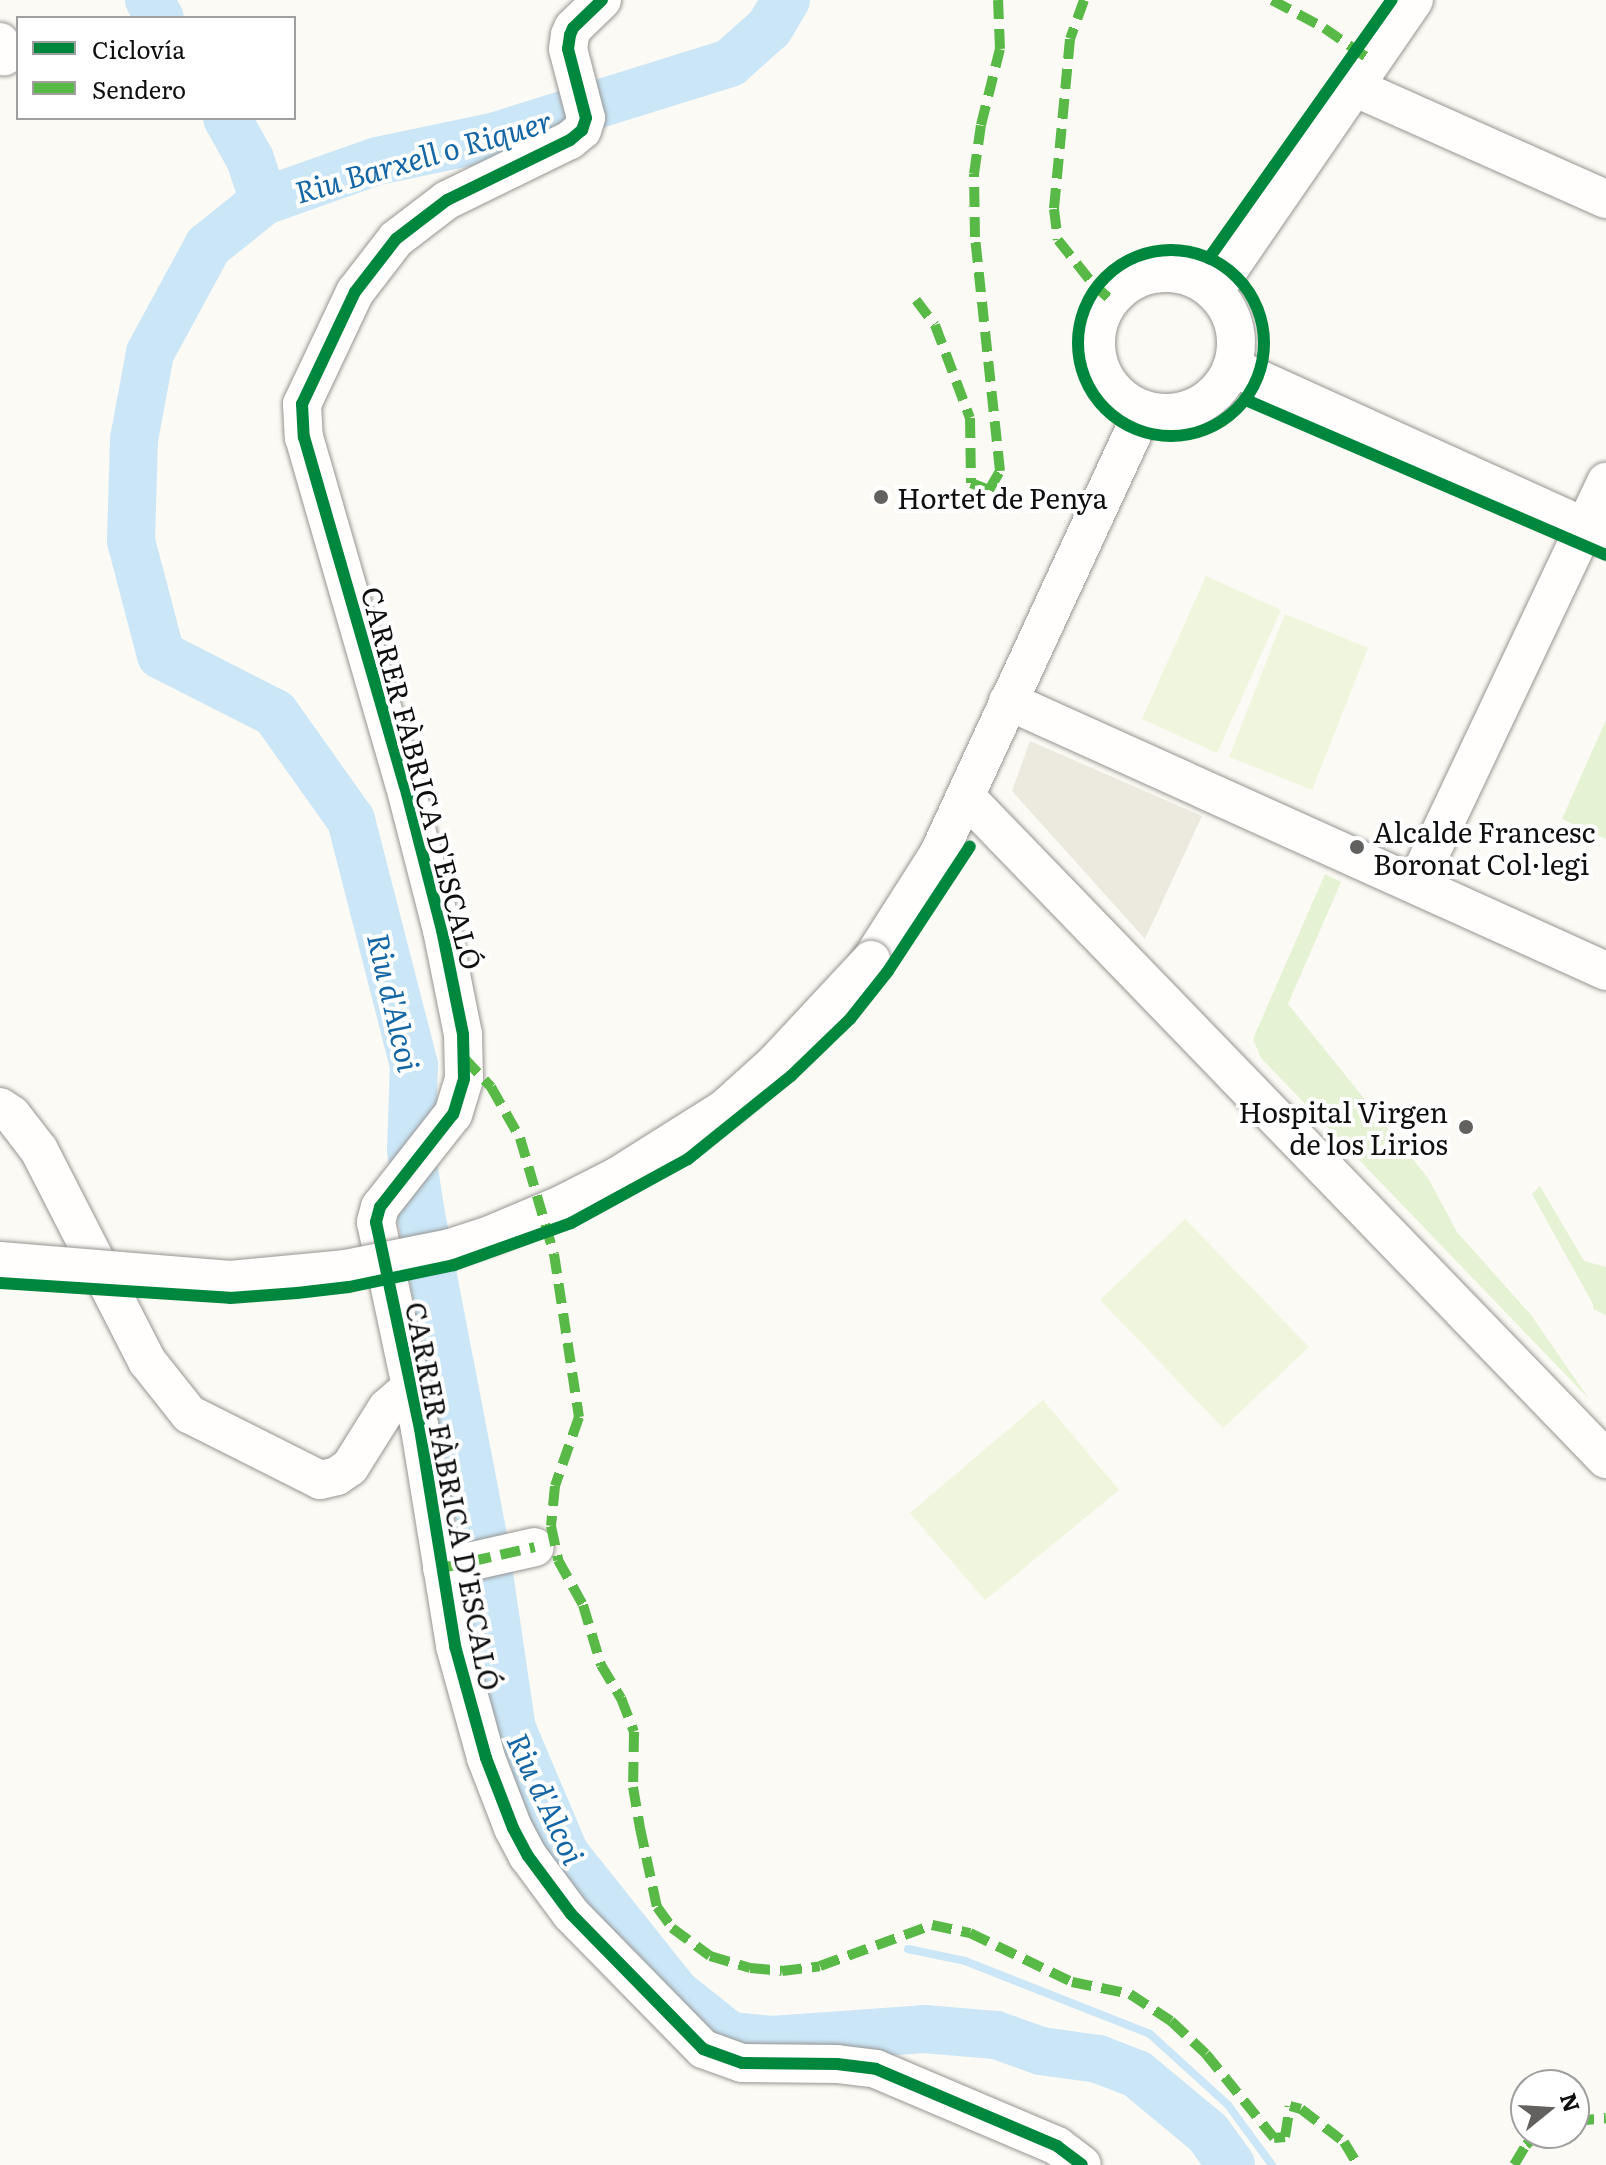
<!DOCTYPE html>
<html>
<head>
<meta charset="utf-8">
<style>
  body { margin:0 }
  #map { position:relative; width:1606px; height:2165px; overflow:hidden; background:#fcfaf4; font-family:Literata,serif }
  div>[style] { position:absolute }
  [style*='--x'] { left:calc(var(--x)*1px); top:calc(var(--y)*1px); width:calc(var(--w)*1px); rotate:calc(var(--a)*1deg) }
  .green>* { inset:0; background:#e5f2d4 }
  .pitch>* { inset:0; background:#eff6dd }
  .plaza>* { inset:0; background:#ece9df }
  .stream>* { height:8px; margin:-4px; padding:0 4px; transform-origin:4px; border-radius:4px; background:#cae6f7 }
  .river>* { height:48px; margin:-24px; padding:0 24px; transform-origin:24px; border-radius:24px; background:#cae6f7 }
  .roads { filter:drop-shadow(0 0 2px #969592) drop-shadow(0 0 2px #969592) }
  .minor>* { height:38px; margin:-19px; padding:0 19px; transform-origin:19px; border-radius:19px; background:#fffefd }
  .minor>.ring { margin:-19px; padding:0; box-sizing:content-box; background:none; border:38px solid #fffefd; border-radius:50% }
  .bridges { filter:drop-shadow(0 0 2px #969592) drop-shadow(0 0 2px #969592) }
  .minor-bridge>* { height:38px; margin:-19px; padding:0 19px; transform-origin:19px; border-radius:19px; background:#fffefd }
  .quiet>* { height:10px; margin-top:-5px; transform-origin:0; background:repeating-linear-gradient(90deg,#58b947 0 20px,transparent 0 30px) }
  .cycleway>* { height:12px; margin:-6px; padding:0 6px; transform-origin:6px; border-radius:6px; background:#00873e }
  .cycleway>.ring { margin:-6px; padding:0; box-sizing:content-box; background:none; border:12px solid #00873e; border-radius:50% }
  .dots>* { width:22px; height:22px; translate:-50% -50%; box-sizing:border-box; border:4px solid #fff; border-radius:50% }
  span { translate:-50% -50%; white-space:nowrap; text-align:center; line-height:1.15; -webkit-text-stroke:8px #fff; paint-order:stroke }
  .poi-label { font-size:28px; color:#0f0f0f }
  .left { translate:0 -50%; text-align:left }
  .right { translate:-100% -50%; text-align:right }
  .street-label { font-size:28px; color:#0f0f0f }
  .water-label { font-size:30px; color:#1466a5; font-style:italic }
  .legend { position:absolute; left:16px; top:16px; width:280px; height:104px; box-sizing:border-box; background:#fff; border:2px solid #9f9f9f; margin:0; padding:10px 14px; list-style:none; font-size:24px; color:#0f0f0f }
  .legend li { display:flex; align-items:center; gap:16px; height:40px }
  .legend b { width:40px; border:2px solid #9f9f9f }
  .north { position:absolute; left:1510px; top:2069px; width:80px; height:80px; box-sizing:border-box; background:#fff; border:2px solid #9f9f9f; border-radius:50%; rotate:72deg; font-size:22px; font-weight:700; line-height:32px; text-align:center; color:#0f0f0f }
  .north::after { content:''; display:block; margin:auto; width:28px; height:36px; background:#62615f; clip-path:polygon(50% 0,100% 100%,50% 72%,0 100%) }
</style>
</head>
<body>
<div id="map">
  <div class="green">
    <div style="clip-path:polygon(1606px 720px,1606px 839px,1562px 819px)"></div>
    <div style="clip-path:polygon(1325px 874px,1341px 882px,1288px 1004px,1428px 1178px,1457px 1232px,1531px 1315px,1589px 1399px,1261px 1058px,1253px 1039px)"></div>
    <div style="clip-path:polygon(1540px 1186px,1584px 1261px,1606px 1267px,1606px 1315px,1593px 1309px,1593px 1304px,1532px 1194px)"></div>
  </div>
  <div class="pitch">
    <div style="clip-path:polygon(1206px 576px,1281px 610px,1217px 753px,1142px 719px)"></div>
    <div style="clip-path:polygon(1285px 614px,1368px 648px,1312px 790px,1229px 757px)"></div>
    <div style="clip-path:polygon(1185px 1219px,1309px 1347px,1223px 1428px,1100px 1300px)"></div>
    <div style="clip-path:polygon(1043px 1400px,1119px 1490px,985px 1600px,910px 1513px)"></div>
  </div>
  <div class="plaza">
    <div style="clip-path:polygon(1030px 741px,1202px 816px,1145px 939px,1012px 791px)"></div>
  </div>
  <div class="stream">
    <div style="--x:908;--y:1949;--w:58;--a:11.9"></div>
    <div style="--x:965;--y:1961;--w:199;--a:21.5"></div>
    <div style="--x:1150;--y:2034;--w:105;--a:42.3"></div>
    <div style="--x:1228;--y:2105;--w:74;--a:53.7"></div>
  </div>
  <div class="river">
    <div style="--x:149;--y:0;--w:21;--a:59"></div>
    <div style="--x:786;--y:0;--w:33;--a:121"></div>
    <div style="--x:769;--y:28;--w:52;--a:138.1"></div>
    <div style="--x:730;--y:63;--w:249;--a:162.7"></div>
    <div style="--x:492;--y:137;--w:117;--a:168.2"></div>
    <div style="--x:377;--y:161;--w:120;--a:160.5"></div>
    <div style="--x:264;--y:201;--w:72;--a:141.2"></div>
    <div style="--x:208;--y:246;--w:122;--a:118.5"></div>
    <div style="--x:150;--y:353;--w:87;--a:100.5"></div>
    <div style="--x:134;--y:439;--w:102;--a:91.7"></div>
    <div style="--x:131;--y:541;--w:118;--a:75.3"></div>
    <div style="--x:161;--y:655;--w:128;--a:27"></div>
    <div style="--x:275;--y:713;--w:131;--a:54.6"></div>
    <div style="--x:351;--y:820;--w:253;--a:75.6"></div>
    <div style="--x:414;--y:1065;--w:85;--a:92"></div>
    <div style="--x:411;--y:1150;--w:60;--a:81.3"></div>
    <div style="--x:420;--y:1209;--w:344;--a:79.1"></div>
    <div style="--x:485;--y:1547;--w:184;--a:81.6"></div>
    <div style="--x:512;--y:1729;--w:136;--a:67"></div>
    <div style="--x:565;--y:1854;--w:178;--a:51.4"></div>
    <div style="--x:676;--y:1993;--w:69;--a:38.5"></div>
    <div style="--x:730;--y:2036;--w:42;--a:5.4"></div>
    <div style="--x:772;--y:2040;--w:152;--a:-4.1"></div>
    <div style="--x:924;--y:2029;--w:72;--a:4.8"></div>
    <div style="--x:996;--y:2035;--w:48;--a:19.6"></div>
    <div style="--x:1041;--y:2051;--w:58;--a:8"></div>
    <div style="--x:1098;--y:2059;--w:42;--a:21"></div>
    <div style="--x:1137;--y:2074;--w:92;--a:39.7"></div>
    <div style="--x:1208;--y:2133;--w:39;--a:54"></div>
    <div style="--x:227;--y:118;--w:47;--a:60.7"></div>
    <div style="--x:250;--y:159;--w:44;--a:71.6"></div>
  </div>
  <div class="roads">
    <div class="minor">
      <div style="--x:602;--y:0;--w:40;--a:136"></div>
      <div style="--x:573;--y:28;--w:8;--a:113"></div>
      <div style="--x:570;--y:35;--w:14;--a:98"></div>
      <div style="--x:568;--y:49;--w:71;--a:75.4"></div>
      <div style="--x:586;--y:118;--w:13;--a:108"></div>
      <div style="--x:582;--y:130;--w:16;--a:140"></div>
      <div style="--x:570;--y:140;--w:137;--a:154"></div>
      <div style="--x:447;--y:200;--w:64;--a:142.6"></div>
      <div style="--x:396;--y:239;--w:67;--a:127.7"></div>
      <div style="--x:355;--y:292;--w:124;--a:115.3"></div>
      <div style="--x:302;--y:404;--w:33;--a:87"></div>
      <div style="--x:304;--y:437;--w:363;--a:73.9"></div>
      <div style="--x:405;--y:786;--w:149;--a:75.6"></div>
      <div style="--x:442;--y:930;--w:106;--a:78.6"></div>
      <div style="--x:463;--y:1034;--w:45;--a:88.7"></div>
      <div style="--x:464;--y:1079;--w:37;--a:107"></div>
      <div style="--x:453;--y:1114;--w:118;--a:128.1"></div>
      <div style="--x:380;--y:1207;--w:16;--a:105"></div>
      <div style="--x:376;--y:1222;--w:212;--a:78"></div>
      <div style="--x:420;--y:1429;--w:220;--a:80.8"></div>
      <div style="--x:455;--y:1646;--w:116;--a:74.5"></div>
      <div style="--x:486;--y:1758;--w:75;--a:68.9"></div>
      <div style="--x:513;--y:1828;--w:32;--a:62"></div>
      <div style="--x:528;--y:1856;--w:72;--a:53.4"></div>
      <div style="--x:571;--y:1914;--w:189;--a:45.6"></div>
      <div style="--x:703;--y:2049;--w:41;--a:19.7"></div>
      <div style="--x:742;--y:2063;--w:95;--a:0.6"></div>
      <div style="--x:837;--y:2064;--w:39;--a:7"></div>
      <div style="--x:876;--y:2069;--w:197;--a:23"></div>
      <div style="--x:1057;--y:2146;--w:31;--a:37"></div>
      <div style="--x:0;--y:42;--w:15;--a:74"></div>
      <div style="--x:1354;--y:87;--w:276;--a:24"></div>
      <div class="ring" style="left:1096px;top:273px;width:102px;height:102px"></div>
      <div style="--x:1214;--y:291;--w:353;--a:-55.5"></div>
      <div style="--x:1232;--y:367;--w:411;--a:24.4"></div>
      <div style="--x:1008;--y:701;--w:656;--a:24.3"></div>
      <div style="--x:966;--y:797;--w:921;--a:45.97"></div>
      <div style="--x:1416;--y:884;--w:445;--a:-64.7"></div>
      <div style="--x:871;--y:960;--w:125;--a:-57.5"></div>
      <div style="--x:938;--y:855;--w:490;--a:-65.2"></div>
      <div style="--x:0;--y:1107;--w:14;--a:34"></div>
      <div style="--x:12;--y:1115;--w:44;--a:52.4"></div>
      <div style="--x:39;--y:1150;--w:237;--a:62.9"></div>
      <div style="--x:147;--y:1361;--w:68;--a:51.6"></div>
      <div style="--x:189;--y:1414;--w:147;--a:26.7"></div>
      <div style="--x:320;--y:1480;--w:17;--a:-13"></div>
      <div style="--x:337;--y:1476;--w:16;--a:-35"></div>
      <div style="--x:350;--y:1467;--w:70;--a:-57.9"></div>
      <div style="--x:387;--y:1408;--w:33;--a:-41"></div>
      <div style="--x:442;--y:1568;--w:95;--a:-12.7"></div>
    </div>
  </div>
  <div class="bridges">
    <div class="minor-bridge">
      <div style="--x:0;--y:1261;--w:231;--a:4.7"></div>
      <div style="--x:230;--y:1280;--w:117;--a:-5.4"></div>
      <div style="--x:346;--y:1269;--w:106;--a:-11.4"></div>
      <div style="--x:450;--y:1248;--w:42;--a:-18"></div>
      <div style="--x:490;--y:1235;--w:79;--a:-23"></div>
      <div style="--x:563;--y:1204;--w:59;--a:-27"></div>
      <div style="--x:616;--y:1177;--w:128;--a:-32.2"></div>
      <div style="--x:724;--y:1109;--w:69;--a:-42"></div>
      <div style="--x:775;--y:1063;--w:141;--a:-47"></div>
    </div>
  </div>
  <div class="quiet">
    <div style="--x:1084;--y:0;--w:41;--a:109.7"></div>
    <div style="--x:1070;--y:39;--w:171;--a:95.4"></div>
    <div style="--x:1054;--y:209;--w:31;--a:83"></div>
    <div style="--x:1058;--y:240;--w:56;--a:51.5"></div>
    <div style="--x:1093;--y:284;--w:24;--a:42"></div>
    <div style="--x:1272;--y:0;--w:59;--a:28.3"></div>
    <div style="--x:1324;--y:28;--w:58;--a:34.5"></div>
    <div style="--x:916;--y:300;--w:31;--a:53"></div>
    <div style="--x:935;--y:325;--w:99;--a:69.4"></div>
    <div style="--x:970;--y:418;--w:65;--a:89.1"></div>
    <div style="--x:971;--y:483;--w:19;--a:21"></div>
    <div style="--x:989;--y:490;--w:22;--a:-60"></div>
    <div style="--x:1000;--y:471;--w:235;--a:-96.1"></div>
    <div style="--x:975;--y:237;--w:63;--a:-90.9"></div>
    <div style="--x:974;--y:174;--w:49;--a:-81.9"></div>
    <div style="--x:981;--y:125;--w:78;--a:-76"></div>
    <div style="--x:1000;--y:49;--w:49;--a:-92.3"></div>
    <div style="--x:464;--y:1058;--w:40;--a:47"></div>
    <div style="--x:491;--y:1087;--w:59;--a:60.4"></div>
    <div style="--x:520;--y:1138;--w:121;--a:73.7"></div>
    <div style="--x:554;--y:1254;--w:165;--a:81.3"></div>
    <div style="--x:579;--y:1417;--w:73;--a:109.2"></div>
    <div style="--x:555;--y:1486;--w:40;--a:95.7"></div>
    <div style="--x:551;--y:1526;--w:35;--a:78"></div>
    <div style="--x:558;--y:1560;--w:51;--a:60.9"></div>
    <div style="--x:583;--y:1605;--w:63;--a:73.3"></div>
    <div style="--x:601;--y:1665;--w:39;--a:59"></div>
    <div style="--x:621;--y:1698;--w:36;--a:69"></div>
    <div style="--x:634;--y:1732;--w:55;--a:91"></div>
    <div style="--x:633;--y:1787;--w:42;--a:80.3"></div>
    <div style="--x:640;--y:1828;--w:81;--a:77.9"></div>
    <div style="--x:657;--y:1907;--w:26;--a:54"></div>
    <div style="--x:672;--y:1928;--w:47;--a:36.4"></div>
    <div style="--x:710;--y:1956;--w:42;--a:16.7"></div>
    <div style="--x:750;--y:1968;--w:32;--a:5"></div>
    <div style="--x:782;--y:1971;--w:38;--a:-7"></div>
    <div style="--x:820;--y:1966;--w:119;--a:-20.1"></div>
    <div style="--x:932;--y:1925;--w:39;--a:12"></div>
    <div style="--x:970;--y:1933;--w:113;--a:25.7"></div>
    <div style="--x:1072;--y:1982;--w:59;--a:11.7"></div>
    <div style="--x:1130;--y:1994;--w:49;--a:33.4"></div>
    <div style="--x:1171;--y:2021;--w:48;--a:43.3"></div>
    <div style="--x:1206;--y:2054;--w:108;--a:51"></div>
    <div style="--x:1274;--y:2138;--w:11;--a:-5"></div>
    <div style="--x:1285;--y:2137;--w:31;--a:-81"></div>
    <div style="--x:1290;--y:2106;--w:11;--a:15"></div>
    <div style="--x:1301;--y:2109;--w:54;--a:37.5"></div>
    <div style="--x:1344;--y:2142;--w:27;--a:59"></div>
    <div style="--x:442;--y:1568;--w:95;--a:-12.7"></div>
    <div style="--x:1574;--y:2121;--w:32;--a:-5"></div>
    <div style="--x:1514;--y:2165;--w:23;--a:-59"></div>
    <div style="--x:1526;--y:2145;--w:18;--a:-43"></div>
  </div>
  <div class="cycleway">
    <div style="--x:602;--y:0;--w:40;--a:136"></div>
    <div style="--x:573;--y:28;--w:8;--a:113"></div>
    <div style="--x:570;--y:35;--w:14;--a:98"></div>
    <div style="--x:568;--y:49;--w:71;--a:75.4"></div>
    <div style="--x:586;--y:118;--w:13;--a:108"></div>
    <div style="--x:582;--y:130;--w:16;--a:140"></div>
    <div style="--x:570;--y:140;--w:137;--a:154"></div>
    <div style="--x:447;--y:200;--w:64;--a:142.6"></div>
    <div style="--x:396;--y:239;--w:67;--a:127.7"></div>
    <div style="--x:355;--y:292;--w:124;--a:115.3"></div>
    <div style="--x:302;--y:404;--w:33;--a:87"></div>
    <div style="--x:304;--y:437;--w:363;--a:73.9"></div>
    <div style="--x:405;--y:786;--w:149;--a:75.6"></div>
    <div style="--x:442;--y:930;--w:106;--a:78.6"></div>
    <div style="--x:463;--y:1034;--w:45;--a:88.7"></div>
    <div style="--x:464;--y:1079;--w:37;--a:107"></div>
    <div style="--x:453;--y:1114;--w:118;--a:128.1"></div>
    <div style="--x:380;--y:1207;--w:16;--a:105"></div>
    <div style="--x:376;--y:1222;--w:212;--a:78"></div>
    <div style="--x:420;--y:1429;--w:220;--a:80.8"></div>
    <div style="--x:455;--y:1646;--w:116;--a:74.5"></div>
    <div style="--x:486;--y:1758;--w:75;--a:68.9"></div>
    <div style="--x:513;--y:1828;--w:32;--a:62"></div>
    <div style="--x:528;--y:1856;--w:72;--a:53.4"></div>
    <div style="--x:571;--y:1914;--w:189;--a:45.6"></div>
    <div style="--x:703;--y:2049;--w:41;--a:19.7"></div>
    <div style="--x:742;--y:2063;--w:95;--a:0.6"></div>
    <div style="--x:837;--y:2064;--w:39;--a:7"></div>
    <div style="--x:876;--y:2069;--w:197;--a:23"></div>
    <div style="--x:1057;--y:2146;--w:31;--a:37"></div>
    <div class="ring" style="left:1078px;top:250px;width:174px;height:174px"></div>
    <div style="--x:1209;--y:258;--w:316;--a:-54.7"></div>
    <div style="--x:1246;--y:400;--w:392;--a:23.3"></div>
    <div style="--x:0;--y:1283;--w:230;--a:3.7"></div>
    <div style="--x:230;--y:1298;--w:67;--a:-4.3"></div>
    <div style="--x:297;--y:1293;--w:52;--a:-6.6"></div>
    <div style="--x:349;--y:1287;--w:107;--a:-11.8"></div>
    <div style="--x:454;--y:1265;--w:124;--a:-19.7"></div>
    <div style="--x:571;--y:1223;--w:133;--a:-28.7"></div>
    <div style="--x:688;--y:1159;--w:132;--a:-38.9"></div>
    <div style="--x:791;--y:1076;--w:82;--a:-44"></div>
    <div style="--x:850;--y:1019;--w:61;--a:-51.6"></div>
    <div style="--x:888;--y:971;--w:149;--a:-56.7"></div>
  </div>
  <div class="dots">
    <div style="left:881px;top:497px;background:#62615f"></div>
    <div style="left:1357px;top:847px;background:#62615f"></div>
    <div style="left:1466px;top:1127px;background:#62615f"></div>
  </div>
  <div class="poi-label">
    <span class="left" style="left:897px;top:497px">Hortet de Penya</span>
    <span class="left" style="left:1373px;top:847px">Alcalde Francesc<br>Boronat Col·legi</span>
    <span class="right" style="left:1448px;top:1127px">Hospital Virgen<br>de los Lirios</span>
  </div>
  <div class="street-label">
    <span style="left:423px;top:778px;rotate:75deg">CARRER FÀBRICA D'ESCALÓ</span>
    <span style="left:454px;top:1496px;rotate:79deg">CARRER FÀBRICA D'ESCALÓ</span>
  </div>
  <div class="water-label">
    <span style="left:423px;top:155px;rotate:-16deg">Riu Barxell o Riquer</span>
    <span style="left:395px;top:1002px;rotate:77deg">Riu d'Alcoi</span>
    <span style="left:547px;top:1798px;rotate:65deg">Riu d'Alcoi</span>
  </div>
  <ul class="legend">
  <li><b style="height:10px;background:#00873e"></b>Ciclovía</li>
  <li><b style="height:10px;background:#58b947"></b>Sendero</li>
  </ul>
  <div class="north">N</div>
</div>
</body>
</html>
